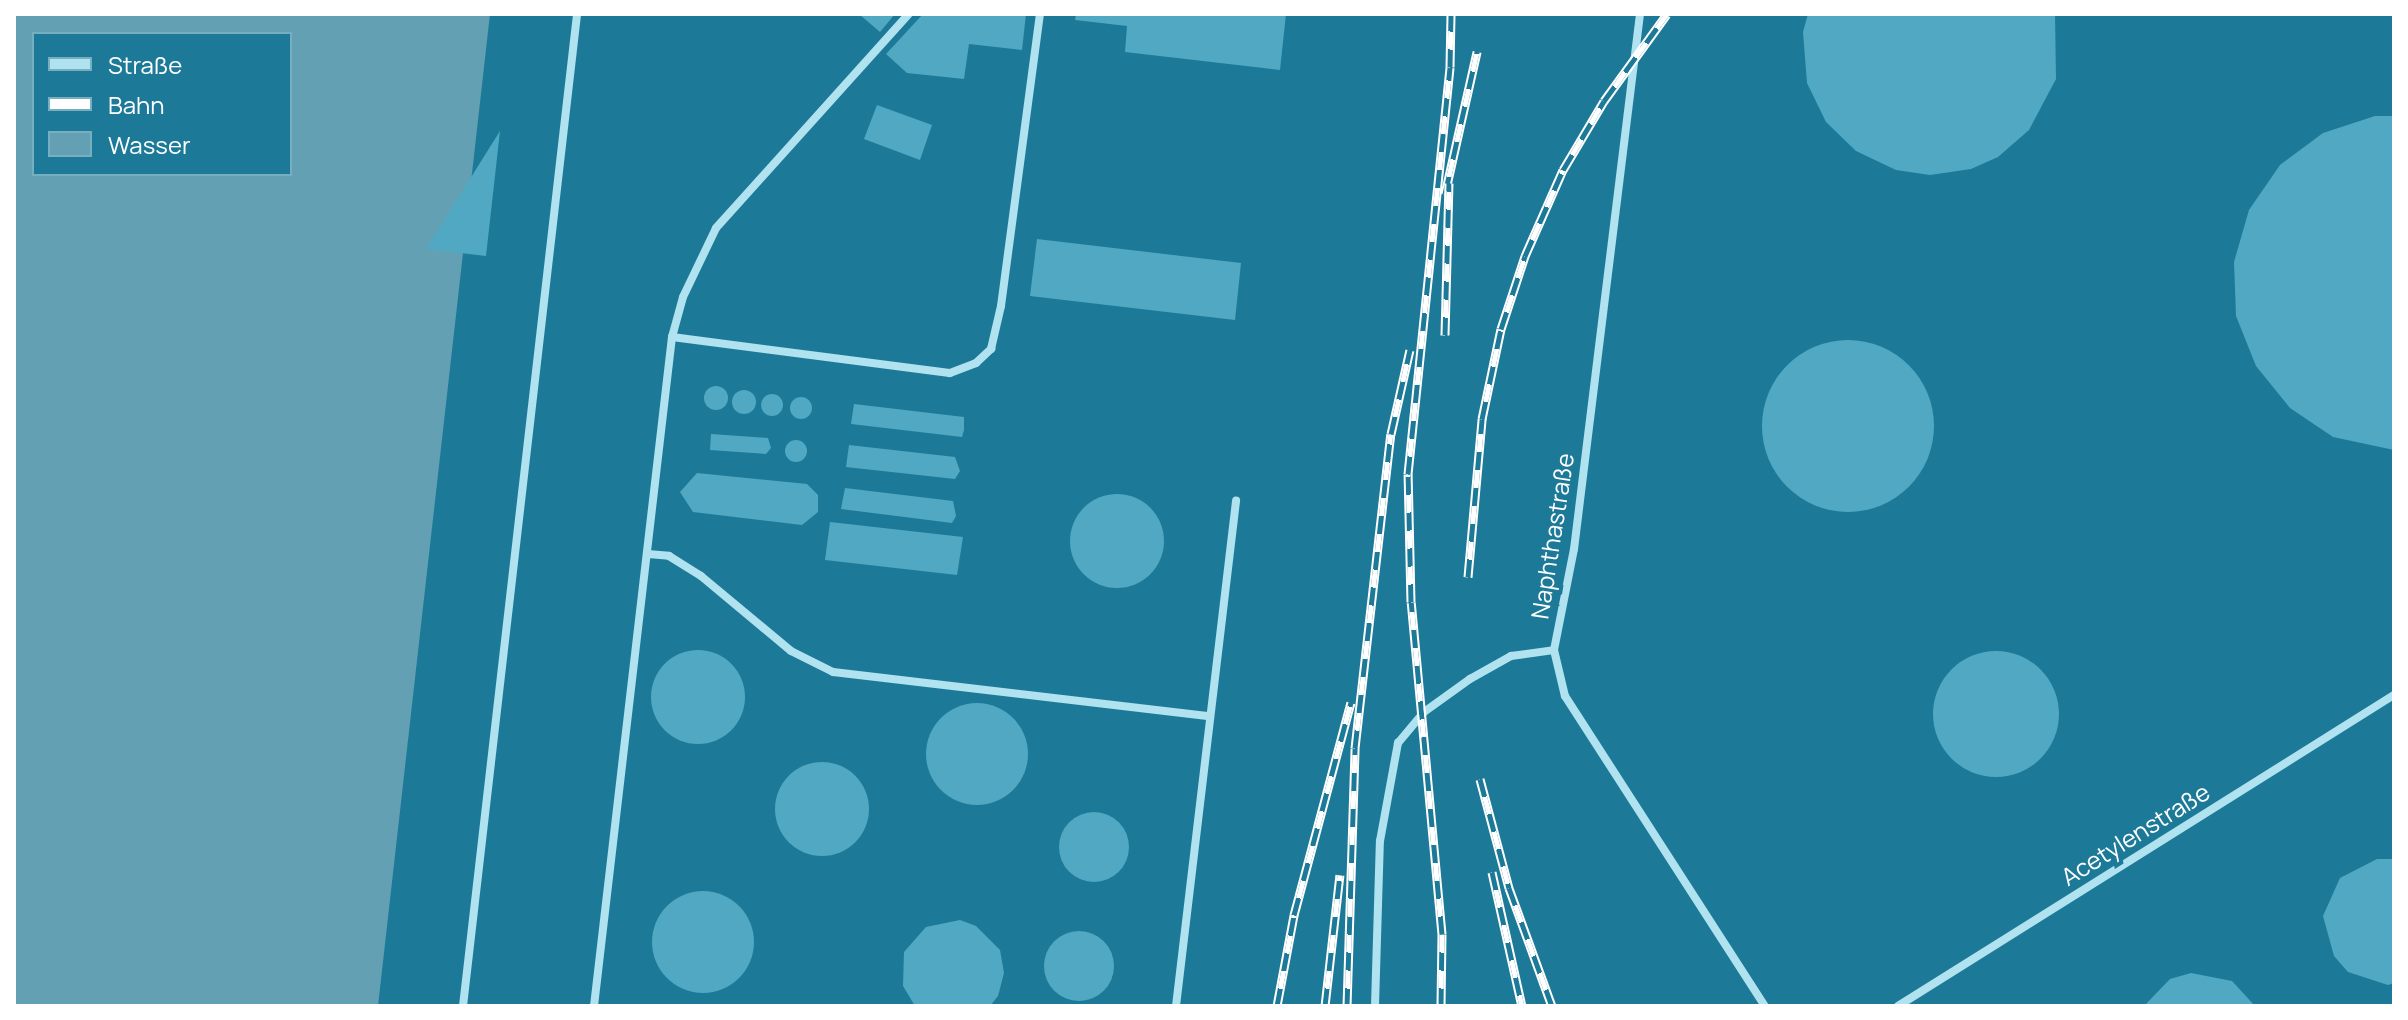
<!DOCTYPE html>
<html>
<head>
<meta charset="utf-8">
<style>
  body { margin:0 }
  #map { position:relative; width:2408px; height:1020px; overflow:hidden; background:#1c7a98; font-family:Manrope,sans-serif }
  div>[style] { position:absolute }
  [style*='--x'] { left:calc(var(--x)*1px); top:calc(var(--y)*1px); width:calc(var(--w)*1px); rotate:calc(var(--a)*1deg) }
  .water>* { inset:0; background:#64a0b3 }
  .building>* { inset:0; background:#51a8c3 }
  .round { border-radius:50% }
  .street>* { height:8px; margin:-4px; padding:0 4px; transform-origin:4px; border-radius:4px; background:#b0e2f0 }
  .rail>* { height:9px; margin-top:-4.5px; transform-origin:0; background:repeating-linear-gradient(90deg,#1c7a98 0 18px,#fff 0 36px); box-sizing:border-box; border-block:2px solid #fff }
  span { translate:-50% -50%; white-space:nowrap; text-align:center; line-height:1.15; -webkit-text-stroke:8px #1c7a98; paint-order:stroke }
  .street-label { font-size:24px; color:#fff }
  .frame { position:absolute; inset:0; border:16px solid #fff; pointer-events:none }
  .legend { position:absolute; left:32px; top:32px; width:260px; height:144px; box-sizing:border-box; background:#1c7a98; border:2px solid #77afc1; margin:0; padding:10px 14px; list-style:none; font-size:24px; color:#fff }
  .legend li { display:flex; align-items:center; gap:16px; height:40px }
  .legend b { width:40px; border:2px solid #77afc1 }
</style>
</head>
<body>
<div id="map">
  <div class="water">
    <div style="clip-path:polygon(evenodd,14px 14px,490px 14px,378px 1006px,14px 1006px,14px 14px,34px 34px,290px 34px,290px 174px,34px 174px,34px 34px)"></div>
  </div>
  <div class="building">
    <div style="clip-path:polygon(859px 14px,895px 14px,880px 32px)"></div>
    <div style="clip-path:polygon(923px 14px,1026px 14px,1022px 50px,969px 44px,964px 79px,907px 73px,886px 54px)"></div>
    <div style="clip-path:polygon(1076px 14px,1286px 14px,1280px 70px,1125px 52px,1127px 26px,1075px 20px)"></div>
    <div style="clip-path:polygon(1808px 14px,2055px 14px,2056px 79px,2029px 130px,1998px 157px,1971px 169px,1930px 175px,1896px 170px,1856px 151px,1826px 122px,1807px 83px,1803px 32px)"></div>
    <div style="clip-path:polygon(877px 105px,932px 125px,920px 160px,864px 139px)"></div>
    <div style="clip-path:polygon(2375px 116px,2394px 116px,2394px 450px,2333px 437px,2290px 408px,2256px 366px,2236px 316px,2234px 262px,2249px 210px,2280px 165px,2323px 133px)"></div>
    <div style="clip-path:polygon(500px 131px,486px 256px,426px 249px)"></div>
    <div style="clip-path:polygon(1037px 239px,1241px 263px,1235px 320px,1030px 296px)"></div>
    <div class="round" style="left:1762px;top:340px;width:172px;height:172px"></div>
    <div class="round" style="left:704px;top:386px;width:24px;height:24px"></div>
    <div class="round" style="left:732px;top:390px;width:24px;height:24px"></div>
    <div class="round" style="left:761px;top:394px;width:22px;height:22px"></div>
    <div class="round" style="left:790px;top:397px;width:22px;height:22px"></div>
    <div style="clip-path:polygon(854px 404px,964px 417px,964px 430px,962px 437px,851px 424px)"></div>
    <div style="clip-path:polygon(711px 434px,768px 438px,771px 448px,766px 454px,710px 450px)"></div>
    <div class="round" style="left:785px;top:440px;width:22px;height:22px"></div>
    <div style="clip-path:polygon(849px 445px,955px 457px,960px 471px,955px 479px,846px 467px)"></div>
    <div style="clip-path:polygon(697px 473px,807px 484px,818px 495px,818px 512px,802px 525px,693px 512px,680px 492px)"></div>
    <div style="clip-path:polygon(845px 488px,953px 501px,956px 516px,952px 523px,841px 509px)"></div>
    <div class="round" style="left:1070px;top:494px;width:94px;height:94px"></div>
    <div style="clip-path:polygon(830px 522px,963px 537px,957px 575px,825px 560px)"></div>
    <div class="round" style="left:651px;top:650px;width:94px;height:94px"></div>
    <div class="round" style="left:1933px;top:651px;width:126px;height:126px"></div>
    <div class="round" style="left:926px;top:703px;width:102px;height:102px"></div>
    <div class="round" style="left:775px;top:762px;width:94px;height:94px"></div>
    <div class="round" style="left:1059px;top:812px;width:70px;height:70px"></div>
    <div style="clip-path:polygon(2377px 859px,2394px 859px,2394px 983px,2388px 985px,2348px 972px,2334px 956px,2323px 916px,2340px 878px)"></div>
    <div class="round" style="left:652px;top:891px;width:102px;height:102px"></div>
    <div style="clip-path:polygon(960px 920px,976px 926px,1000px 950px,1004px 973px,998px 996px,990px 1006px,915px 1006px,903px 986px,904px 952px,926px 927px)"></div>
    <div class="round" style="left:1044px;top:931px;width:70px;height:70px"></div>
    <div style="clip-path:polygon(2191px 973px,2232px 981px,2255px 1006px,2144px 1006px,2170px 979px)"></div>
  </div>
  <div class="street">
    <div style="--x:1640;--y:14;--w:539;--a:97.03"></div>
    <div style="--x:1574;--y:549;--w:103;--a:101.2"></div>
    <div style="--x:1554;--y:650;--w:47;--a:76.6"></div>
    <div style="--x:1565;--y:696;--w:369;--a:57.2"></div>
    <div style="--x:672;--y:337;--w:41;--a:-74.6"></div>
    <div style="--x:683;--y:297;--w:76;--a:-64.4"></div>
    <div style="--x:716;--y:228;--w:288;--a:-48"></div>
    <div style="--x:648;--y:554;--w:21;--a:5"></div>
    <div style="--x:669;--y:556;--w:38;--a:32"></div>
    <div style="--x:701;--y:576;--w:117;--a:39.8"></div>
    <div style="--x:791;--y:651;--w:47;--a:26.6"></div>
    <div style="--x:833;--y:672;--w:379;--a:6.7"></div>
    <div style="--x:463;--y:1006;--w:999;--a:-83.44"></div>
    <div style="--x:594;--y:1006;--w:674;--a:-83.35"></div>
    <div style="--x:672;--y:337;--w:280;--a:7.4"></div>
    <div style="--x:950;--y:373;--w:28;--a:-21"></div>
    <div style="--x:976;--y:363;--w:21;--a:-43"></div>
    <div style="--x:991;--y:349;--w:44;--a:-76.9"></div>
    <div style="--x:1001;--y:306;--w:295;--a:-82.4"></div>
    <div style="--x:1176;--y:1006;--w:509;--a:-83.22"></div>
    <div style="--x:1375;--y:1006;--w:165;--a:-88.3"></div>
    <div style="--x:1380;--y:841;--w:100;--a:-79.6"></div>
    <div style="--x:1398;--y:743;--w:40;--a:-50"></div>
    <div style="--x:1424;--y:712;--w:57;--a:-35.7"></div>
    <div style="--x:1470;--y:679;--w:47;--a:-29.3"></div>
    <div style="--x:1511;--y:656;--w:43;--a:-7.9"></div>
    <div style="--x:1898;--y:1006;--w:585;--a:-32.09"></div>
  </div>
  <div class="rail">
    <div style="--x:1445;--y:194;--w:146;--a:-77.3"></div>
    <div style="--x:1445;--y:335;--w:152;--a:-88.5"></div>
    <div style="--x:1468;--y:577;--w:159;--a:-84.9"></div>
    <div style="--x:1482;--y:419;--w:92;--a:-78.1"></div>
    <div style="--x:1501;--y:329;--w:77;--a:-71.8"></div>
    <div style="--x:1525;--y:256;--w:94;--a:-66.2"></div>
    <div style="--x:1563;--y:170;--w:80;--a:-59.3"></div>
    <div style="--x:1604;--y:101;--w:107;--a:-54.1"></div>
    <div style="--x:1480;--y:779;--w:113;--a:75.1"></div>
    <div style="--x:1509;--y:888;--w:126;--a:70"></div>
    <div style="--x:1492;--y:872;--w:137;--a:77.4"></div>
    <div style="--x:1277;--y:1006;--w:93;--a:-79.4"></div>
    <div style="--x:1294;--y:915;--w:220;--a:-75"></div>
    <div style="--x:1325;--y:1006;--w:132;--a:-83.5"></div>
    <div style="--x:1347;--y:1006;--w:258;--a:-88.2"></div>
    <div style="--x:1355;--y:748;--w:316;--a:-83.5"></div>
    <div style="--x:1391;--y:434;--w:86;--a:-77.3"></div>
    <div style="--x:1441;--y:1006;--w:72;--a:-89.2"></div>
    <div style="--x:1442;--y:934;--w:333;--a:-95.3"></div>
    <div style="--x:1411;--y:602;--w:128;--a:-91.3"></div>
    <div style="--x:1408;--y:474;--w:409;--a:-84.1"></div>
    <div style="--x:1450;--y:67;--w:53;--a:-88.9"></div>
  </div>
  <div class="street-label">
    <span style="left:1552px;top:536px;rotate:-81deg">Naphthastraße</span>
    <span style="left:2135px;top:834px;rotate:-32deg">Acetylenstraße</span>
  </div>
  <div class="frame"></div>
  <ul class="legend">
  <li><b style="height:10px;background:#b0e2f0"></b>Straße</li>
  <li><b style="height:10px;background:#fff"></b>Bahn</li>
  <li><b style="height:22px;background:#64a0b3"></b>Wasser</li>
  </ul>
</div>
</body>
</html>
